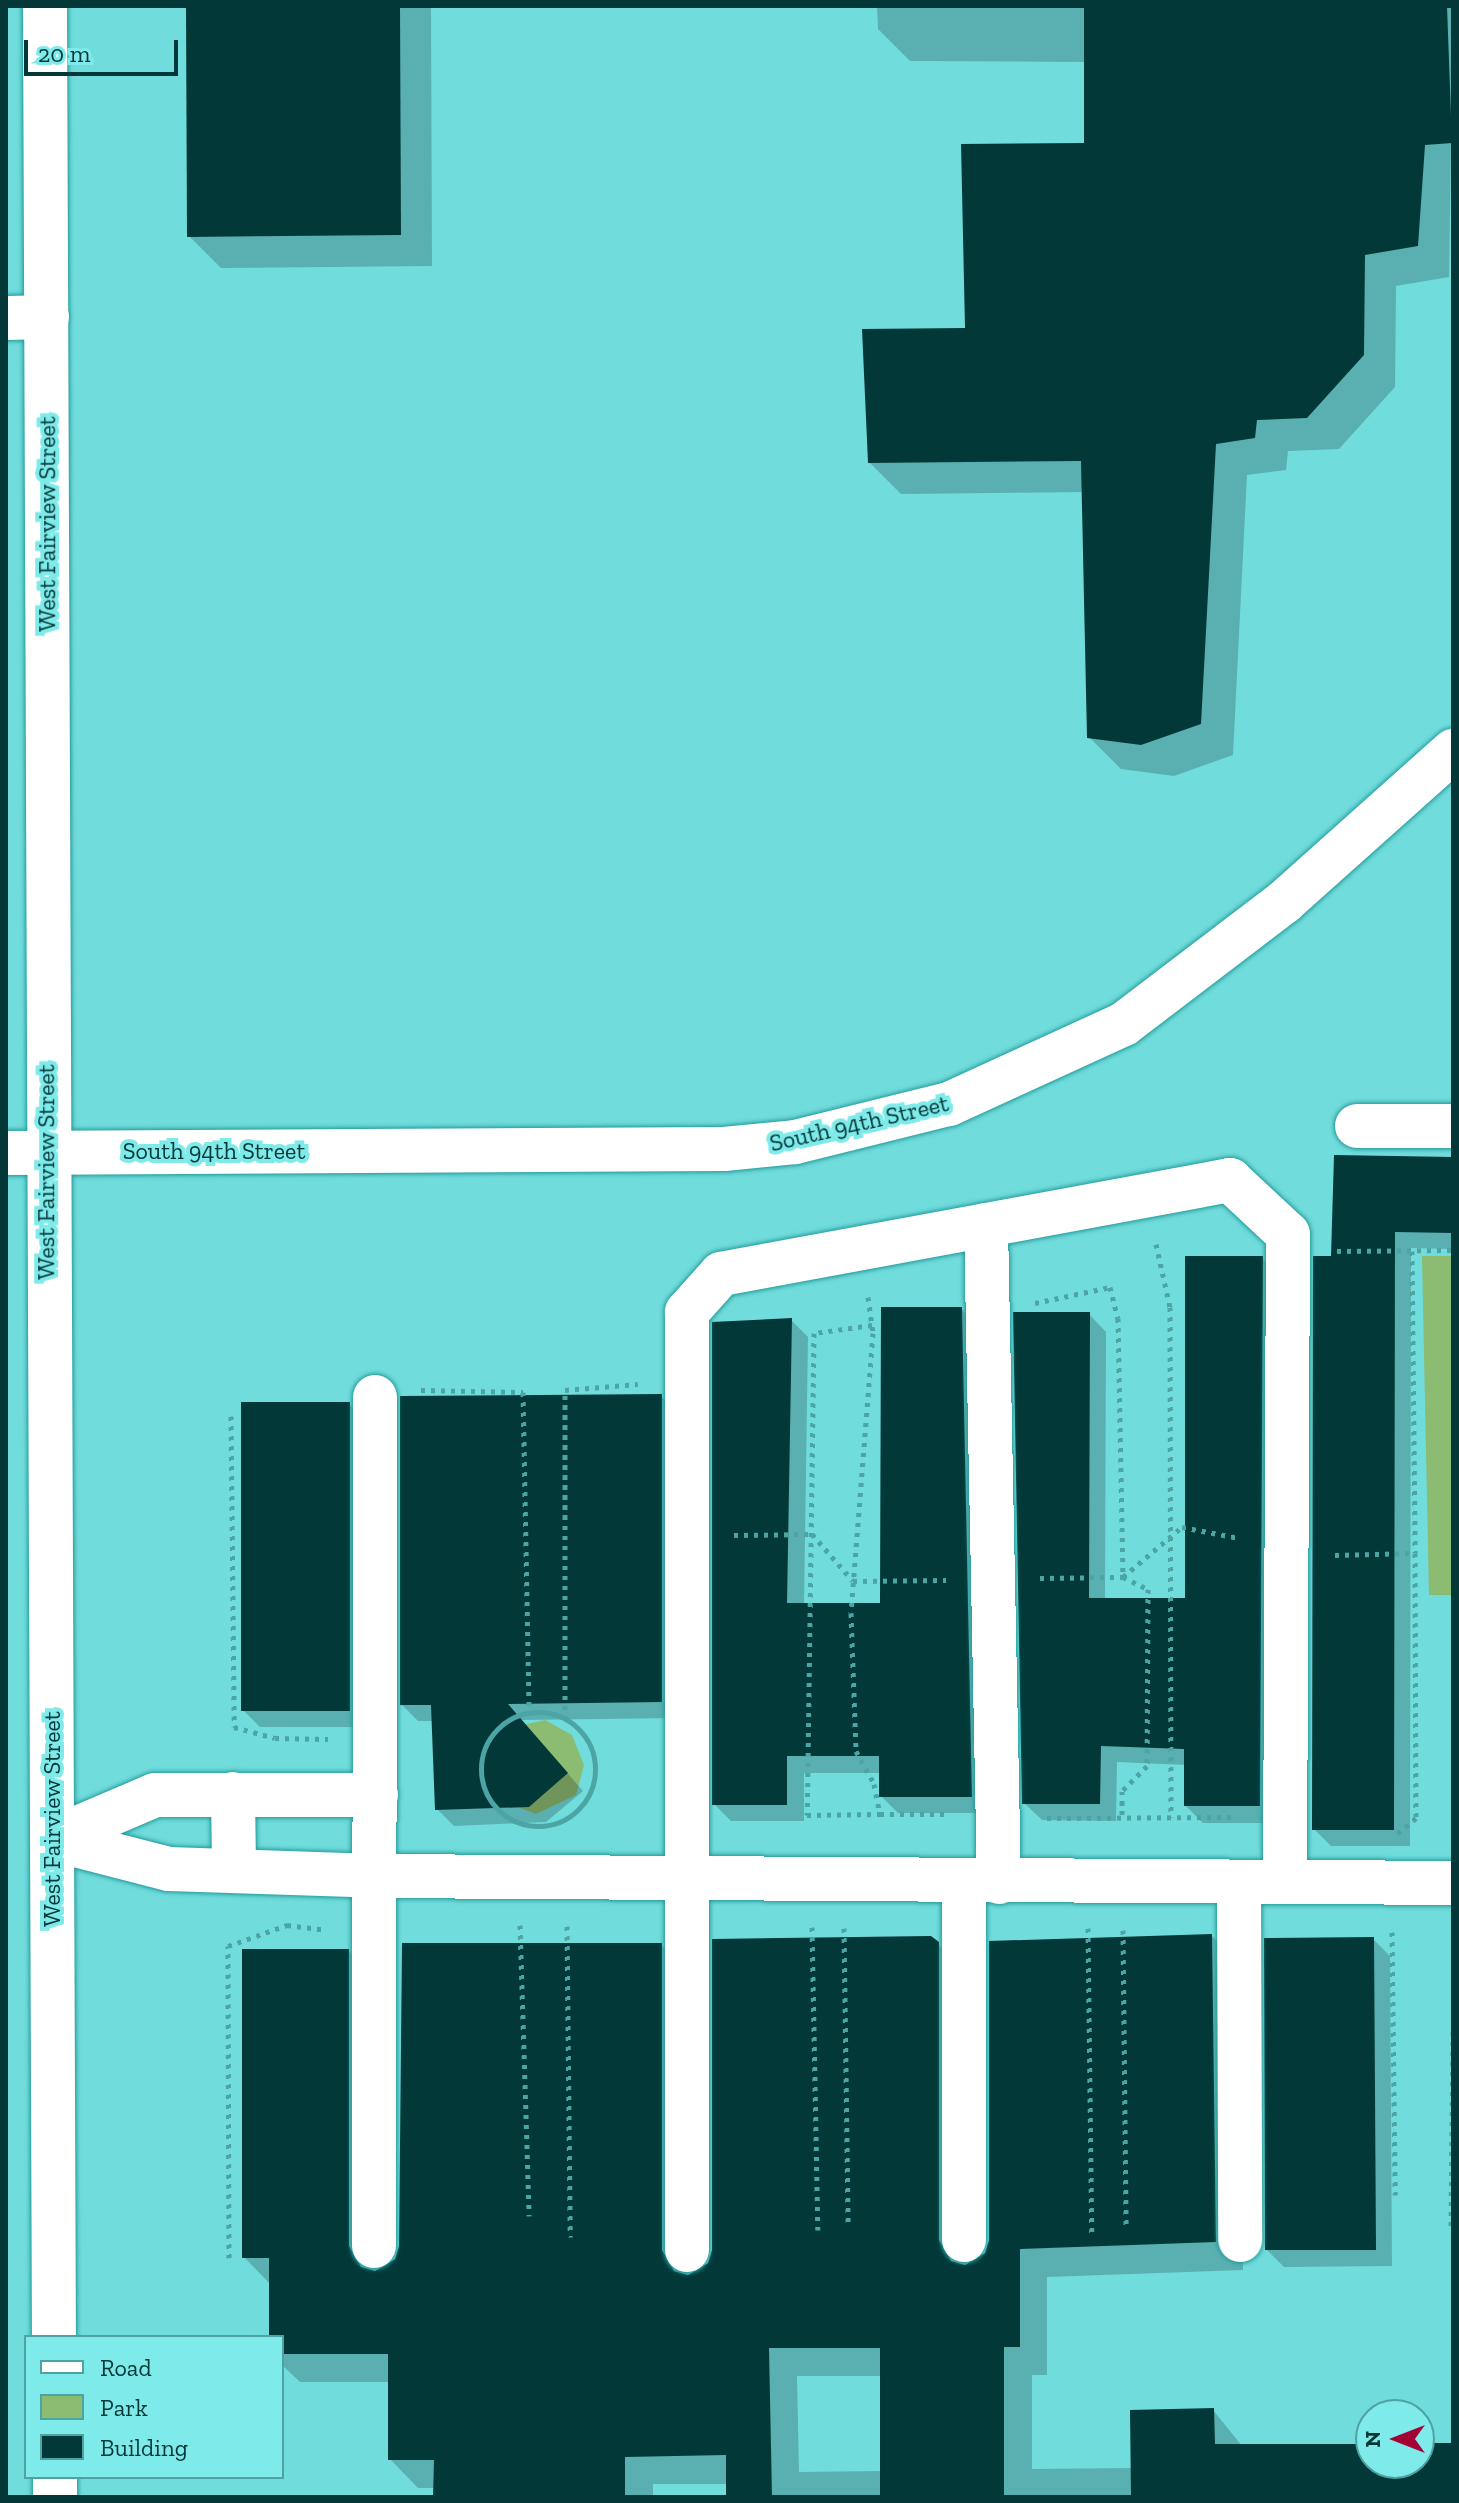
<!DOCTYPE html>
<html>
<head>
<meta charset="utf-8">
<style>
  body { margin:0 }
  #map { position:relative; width:1459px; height:2503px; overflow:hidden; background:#71dcdc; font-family:"Zilla Slab",serif }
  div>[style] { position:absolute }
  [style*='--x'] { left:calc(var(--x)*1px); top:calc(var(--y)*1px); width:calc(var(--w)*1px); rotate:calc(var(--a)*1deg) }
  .green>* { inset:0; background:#8cbb72 }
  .shadow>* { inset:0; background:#0003 }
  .building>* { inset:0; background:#033838 }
  .path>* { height:5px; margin-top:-2.5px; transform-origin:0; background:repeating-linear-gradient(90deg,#4ca4a4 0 4px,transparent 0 10px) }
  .path>.ring { margin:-2.5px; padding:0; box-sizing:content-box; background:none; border:5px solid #4ca4a4; border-radius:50% }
  .roads { filter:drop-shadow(0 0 2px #239b9b) drop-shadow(0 0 2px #239b9b) }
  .minor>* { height:44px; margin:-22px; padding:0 22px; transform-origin:22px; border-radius:22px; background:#fff }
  span { translate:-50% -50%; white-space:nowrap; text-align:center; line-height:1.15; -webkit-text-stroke:8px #7eeae9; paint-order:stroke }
  .street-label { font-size:24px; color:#043737 }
  .frame { position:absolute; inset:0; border:8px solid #043737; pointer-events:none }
  .legend { position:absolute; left:24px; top:2335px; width:260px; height:144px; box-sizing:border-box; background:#7eeae9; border:2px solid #4da2a2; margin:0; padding:10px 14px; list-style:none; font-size:24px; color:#043737 }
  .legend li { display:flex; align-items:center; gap:16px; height:40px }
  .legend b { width:40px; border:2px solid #4da2a2 }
  .north { position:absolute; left:1355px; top:2399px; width:80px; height:80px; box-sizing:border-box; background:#7eeae9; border:2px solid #4da2a2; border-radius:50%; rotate:270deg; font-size:22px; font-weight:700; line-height:32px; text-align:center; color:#043737 }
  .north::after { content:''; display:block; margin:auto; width:28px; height:36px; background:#a20334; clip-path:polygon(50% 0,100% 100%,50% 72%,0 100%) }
  .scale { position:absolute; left:24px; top:40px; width:154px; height:36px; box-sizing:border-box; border:4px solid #043737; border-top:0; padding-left:10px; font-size:24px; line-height:28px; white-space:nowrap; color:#043737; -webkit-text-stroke:6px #7eeae9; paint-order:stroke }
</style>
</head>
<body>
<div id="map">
  <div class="green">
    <div style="clip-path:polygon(1422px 1256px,1453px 1256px,1453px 1595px,1429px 1595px)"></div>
    <div style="clip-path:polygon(545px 1720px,572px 1735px,584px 1765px,576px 1795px,536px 1814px,510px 1804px,514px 1727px)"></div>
  </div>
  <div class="shadow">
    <div style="clip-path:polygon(188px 6px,431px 6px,432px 266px,221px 268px,189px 236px)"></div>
    <div style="clip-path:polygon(877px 6px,1453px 6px,1449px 277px,1396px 286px,1395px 387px,1339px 449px,1288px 451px,1286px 470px,1247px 475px,1233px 755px,1174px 776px,1121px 769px,1089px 737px,1084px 492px,901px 494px,869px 462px,967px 330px,1086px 145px,1086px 62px,910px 61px,878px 29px)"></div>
    <div style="clip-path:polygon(1453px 1159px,1453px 1249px,1411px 1248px,1410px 1846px,1331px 1846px,1314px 1829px,1333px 1258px)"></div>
    <div style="clip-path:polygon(1262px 1258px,1279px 1275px,1277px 1823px,1203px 1823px,1186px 1806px,1186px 1765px,1117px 1762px,1116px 1821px,1042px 1820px,1024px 1803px,1089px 1314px,1106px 1332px,1105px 1600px,1187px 1600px)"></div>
    <div style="clip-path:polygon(961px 1309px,979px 1326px,989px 1813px,898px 1813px,881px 1796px,881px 1773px,804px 1773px,804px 1821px,731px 1821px,714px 1804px,791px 1320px,808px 1337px,804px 1605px,882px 1605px)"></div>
    <div style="clip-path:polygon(661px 1396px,678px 1413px,678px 1718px,521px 1720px,583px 1791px,546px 1822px,454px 1826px,437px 1809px,434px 1721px,418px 1721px,402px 1705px)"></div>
    <div style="clip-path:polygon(349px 1404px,366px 1421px,366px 1727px,260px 1727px,243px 1710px)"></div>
    <div style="clip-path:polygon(evenodd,1212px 1936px,1240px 1965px,1243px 2270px,1047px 2277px,1047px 2375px,1032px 2375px,1032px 2469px,1133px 2468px,1213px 2410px,1242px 2446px,1371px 2446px,1371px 2463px,1419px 2463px,1419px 2445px,1453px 2445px,1453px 2497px,728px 2497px,728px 2484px,653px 2484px,653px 2497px,435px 2497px,435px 2488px,418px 2488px,390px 2459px,390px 2382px,300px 2382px,282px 2365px,282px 2337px,271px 2337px,271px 2285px,244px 2257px,349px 1951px,377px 1980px,377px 2272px,397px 2260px,661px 1945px,690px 1973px,690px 2276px,710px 2264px,938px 1944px,967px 1973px,967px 2266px,987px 2254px,1212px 1936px,797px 2376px,882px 2376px,882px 2471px,799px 2472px,797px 2376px)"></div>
    <div style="clip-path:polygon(1373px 1939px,1390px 1956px,1392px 2266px,1284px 2267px,1267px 2250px)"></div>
  </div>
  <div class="building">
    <div style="clip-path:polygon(186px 6px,400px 6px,401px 235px,187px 237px)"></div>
    <div style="clip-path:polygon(1084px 6px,1447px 6px,1452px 143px,1425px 145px,1418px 246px,1365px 255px,1364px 355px,1307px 418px,1257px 420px,1255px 438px,1216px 444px,1201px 724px,1141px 745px,1087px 738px,1081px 461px,868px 463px,862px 329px,965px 328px,961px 144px,1084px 143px)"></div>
    <div style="clip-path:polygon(1334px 1155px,1453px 1157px,1453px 1233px,1395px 1232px,1394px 1830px,1312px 1830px,1313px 1256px,1331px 1256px)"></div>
    <div style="clip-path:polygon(1185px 1256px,1263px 1256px,1260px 1806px,1184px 1806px,1184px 1749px,1101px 1746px,1100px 1804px,1022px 1804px,1013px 1312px,1090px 1312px,1089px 1598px,1185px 1598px)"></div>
    <div style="clip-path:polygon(881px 1307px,962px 1307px,972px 1797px,879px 1797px,879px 1756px,787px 1756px,787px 1805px,712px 1805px,712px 1322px,792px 1318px,787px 1603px,880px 1603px)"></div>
    <div style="clip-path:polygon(662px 1394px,662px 1702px,508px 1704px,568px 1773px,529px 1807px,435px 1810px,431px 1705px,400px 1705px,400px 1396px)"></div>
    <div style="clip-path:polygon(241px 1402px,350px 1402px,350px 1711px,241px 1711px)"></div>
    <div style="clip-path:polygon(1212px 1934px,1216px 2242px,1020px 2249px,1020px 2347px,1004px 2347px,1004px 2497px,880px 2497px,880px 2348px,769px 2348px,772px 2497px,726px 2497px,726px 2455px,625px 2457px,625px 2497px,433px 2497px,434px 2460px,388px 2460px,388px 2354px,282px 2354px,282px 2337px,269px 2337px,269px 2258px,242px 2258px,242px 1949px,349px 1949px,349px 2246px,361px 2267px,375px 2271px,395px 2259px,399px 2246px,402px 1943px,662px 1943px,662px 2250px,674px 2271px,688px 2275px,708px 2263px,712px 2250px,712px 1939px,931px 1936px,939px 1942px,939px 2240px,951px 2261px,965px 2265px,985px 2253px,989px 2240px,989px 1941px)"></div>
    <div style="clip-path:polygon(1374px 1937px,1376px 2250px,1265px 2250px,1264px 1938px)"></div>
    <div style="clip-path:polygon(1214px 2408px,1215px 2444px,1371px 2444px,1371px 2463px,1419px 2463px,1419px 2443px,1453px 2443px,1453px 2497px,1131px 2497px,1130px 2410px)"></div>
  </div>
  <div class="path">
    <div style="--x:1156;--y:1244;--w:65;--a:77.5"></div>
    <div style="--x:1170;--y:1307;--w:510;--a:89.89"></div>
    <div style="--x:1337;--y:1251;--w:116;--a:-0.5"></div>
    <div style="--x:1412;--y:1251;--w:302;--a:89.4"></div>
    <div style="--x:868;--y:1297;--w:36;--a:82"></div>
    <div style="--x:873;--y:1333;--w:281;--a:94.5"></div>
    <div style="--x:851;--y:1613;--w:138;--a:87.9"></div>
    <div style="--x:856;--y:1751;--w:38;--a:61"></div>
    <div style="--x:874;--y:1784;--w:31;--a:79"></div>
    <div style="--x:880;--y:1814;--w:69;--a:0"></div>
    <div style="--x:1035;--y:1303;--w:77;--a:-12"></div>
    <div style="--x:1110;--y:1287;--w:32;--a:76"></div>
    <div style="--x:1118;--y:1318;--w:259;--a:88.9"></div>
    <div style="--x:1123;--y:1577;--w:28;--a:26"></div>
    <div style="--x:1148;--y:1589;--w:177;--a:90.3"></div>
    <div style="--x:1147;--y:1766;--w:35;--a:135"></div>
    <div style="--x:1122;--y:1791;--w:27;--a:90"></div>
    <div style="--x:872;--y:1325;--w:59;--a:172.1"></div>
    <div style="--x:814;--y:1333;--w:482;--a:90.8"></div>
    <div style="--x:807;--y:1815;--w:73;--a:-0.8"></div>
    <div style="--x:421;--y:1390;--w:102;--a:1.1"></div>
    <div style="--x:523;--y:1392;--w:321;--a:88.9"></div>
    <div style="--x:231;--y:1416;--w:311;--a:89.4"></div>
    <div style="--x:234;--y:1727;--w:42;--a:15"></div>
    <div style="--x:275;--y:1738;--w:53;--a:1.1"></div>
    <div style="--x:734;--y:1535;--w:78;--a:-0.7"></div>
    <div style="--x:812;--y:1534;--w:62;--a:48.9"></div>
    <div style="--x:853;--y:1581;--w:93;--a:-0.6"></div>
    <div style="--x:1335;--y:1555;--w:80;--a:-1.4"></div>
    <div style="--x:1415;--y:1553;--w:265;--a:89.8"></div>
    <div style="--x:1416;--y:1818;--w:25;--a:140"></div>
    <div style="--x:1040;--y:1578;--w:83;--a:-0.7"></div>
    <div style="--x:1123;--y:1577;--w:77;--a:-40.3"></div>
    <div style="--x:1182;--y:1527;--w:58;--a:10.9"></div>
    <div class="ring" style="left:481px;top:1712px;width:109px;height:109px"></div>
    <div style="--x:565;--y:1719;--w:329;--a:-90"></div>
    <div style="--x:565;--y:1390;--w:73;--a:-4.7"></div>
    <div style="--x:1047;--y:1818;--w:190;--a:-0.3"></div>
    <div style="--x:520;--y:1925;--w:291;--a:88.2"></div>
    <div style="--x:567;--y:1926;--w:311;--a:89.4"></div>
    <div style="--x:812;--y:1927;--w:303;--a:88.9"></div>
    <div style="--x:844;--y:1928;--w:299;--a:89.2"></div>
    <div style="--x:1088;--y:1928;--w:307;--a:89.3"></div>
    <div style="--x:1123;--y:1930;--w:295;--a:89.4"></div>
    <div style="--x:1392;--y:1932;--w:263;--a:89.3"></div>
    <div style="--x:1451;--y:2226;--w:200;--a:-89.4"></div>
    <div style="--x:229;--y:2258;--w:312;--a:-90.2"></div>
    <div style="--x:228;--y:1946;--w:63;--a:-19.6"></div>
    <div style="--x:287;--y:1925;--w:39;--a:7"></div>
  </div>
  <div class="roads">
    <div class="minor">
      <div style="--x:45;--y:6;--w:2331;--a:89.78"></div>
      <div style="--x:6;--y:318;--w:41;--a:-1.4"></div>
      <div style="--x:1357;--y:1126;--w:96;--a:0"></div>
      <div style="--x:6;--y:1153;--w:718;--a:-0.32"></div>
      <div style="--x:724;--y:1149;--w:71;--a:-5.6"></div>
      <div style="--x:795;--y:1142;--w:159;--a:-13.9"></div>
      <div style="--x:949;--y:1104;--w:192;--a:-24.6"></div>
      <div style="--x:1124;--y:1024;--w:201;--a:-37.3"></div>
      <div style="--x:1284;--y:902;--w:227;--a:-41.8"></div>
      <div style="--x:986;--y:1225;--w:657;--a:88.87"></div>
      <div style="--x:233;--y:1794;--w:76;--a:89.2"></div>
      <div style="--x:52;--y:1839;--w:121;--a:14.4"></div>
      <div style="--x:169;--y:1869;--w:207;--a:1.9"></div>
      <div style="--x:376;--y:1876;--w:1077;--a:0.37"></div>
      <div style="--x:52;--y:1839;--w:112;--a:-23.1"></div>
      <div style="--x:155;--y:1795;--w:221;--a:0"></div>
      <div style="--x:964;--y:1882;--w:358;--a:90"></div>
      <div style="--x:1239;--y:1882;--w:358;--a:89.8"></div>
      <div style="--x:374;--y:2246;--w:849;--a:-89.93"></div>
      <div style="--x:687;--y:2250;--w:938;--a:-90"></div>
      <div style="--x:687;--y:1312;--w:51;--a:-48.2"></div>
      <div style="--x:721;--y:1274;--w:518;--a:-10.46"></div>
      <div style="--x:1230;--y:1180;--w:79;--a:43"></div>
      <div style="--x:1288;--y:1234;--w:648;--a:90.27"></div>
      <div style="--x:55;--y:2477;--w:20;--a:90"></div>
    </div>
  </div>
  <div class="street-label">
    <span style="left:47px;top:524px;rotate:-90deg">West Fairview Street</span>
    <span style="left:859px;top:1123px;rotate:-13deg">South 94th Street</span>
    <span style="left:214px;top:1151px">South 94th Street</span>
    <span style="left:46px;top:1172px;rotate:-90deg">West Fairview Street</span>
    <span style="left:52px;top:1819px;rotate:-90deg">West Fairview Street</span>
  </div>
  <div class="frame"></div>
  <ul class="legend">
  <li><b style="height:10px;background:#fff"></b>Road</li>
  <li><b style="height:22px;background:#8cbb72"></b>Park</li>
  <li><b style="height:22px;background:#033838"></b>Building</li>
  </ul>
  <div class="north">N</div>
  <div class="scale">20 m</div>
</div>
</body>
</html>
